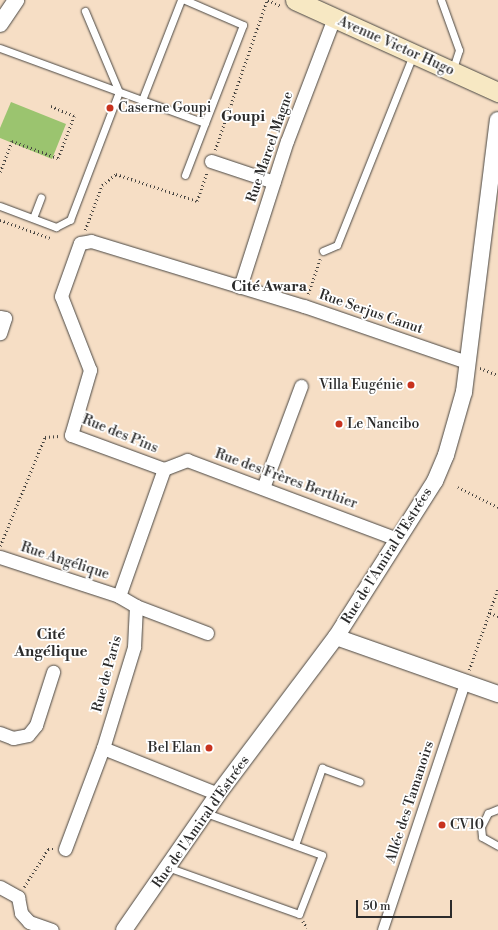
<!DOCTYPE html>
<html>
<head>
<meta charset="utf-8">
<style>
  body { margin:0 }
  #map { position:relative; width:498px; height:930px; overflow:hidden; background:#f6dec5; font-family:"Libre Bodoni",serif }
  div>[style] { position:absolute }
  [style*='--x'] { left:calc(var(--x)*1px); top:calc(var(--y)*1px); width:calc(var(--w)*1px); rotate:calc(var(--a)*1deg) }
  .green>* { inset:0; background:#9bc46f }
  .path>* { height:2.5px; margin-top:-1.25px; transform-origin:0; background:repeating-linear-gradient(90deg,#494642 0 1px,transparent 0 4px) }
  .roads { filter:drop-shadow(0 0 1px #494642) drop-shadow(0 0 1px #494642) }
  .service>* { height:7px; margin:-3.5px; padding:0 3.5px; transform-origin:3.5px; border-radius:3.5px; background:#fff }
  .pedestrian>* { height:10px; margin:-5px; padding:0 5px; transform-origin:5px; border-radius:5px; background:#fff }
  .minor>* { height:13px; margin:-6.5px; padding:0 6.5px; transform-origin:6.5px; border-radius:6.5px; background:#fff }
  .tertiary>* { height:16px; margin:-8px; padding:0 8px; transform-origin:8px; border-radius:8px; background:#fff }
  .secondary>* { height:19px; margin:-9.5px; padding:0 9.5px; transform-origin:9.5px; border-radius:9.5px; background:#f7e8c3 }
  .dots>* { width:11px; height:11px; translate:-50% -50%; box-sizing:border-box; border:2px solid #fff; border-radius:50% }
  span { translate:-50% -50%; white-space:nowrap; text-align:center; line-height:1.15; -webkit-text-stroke:3.5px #fff; paint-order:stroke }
  .street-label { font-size:14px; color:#2b2b2b }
  .poi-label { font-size:14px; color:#2b2b2b }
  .left { translate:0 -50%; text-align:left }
  .right { translate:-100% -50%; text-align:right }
  .neighbourhood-label { font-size:15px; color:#2b2b2b; font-weight:700 }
  .scale { position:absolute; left:356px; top:900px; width:96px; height:18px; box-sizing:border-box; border:2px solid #2b2b2b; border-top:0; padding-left:5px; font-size:12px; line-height:14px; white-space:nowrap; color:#2b2b2b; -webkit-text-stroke:3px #fff; paint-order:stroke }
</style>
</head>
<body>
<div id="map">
  <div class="green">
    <div style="clip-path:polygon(11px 102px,66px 124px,52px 159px,0 138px,0 128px)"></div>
  </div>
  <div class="path">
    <div style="--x:268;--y:0;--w:14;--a:25"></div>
    <div style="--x:215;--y:150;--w:159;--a:-70.9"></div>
    <div style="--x:0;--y:172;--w:33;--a:-69"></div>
    <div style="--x:12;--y:141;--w:49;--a:20.3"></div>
    <div style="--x:58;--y:158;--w:45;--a:-69.1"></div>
    <div style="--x:74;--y:116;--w:27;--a:-158"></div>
    <div style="--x:0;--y:220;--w:53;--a:19.8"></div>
    <div style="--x:85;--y:230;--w:48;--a:-69.3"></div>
    <div style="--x:102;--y:185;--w:18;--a:-38"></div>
    <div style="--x:116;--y:174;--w:85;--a:18.4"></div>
    <div style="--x:197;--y:201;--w:31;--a:-71"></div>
    <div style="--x:308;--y:294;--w:37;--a:-71"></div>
    <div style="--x:480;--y:368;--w:19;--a:21"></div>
    <div style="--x:458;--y:487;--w:45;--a:26.6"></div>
    <div style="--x:0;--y:546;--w:118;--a:-67.6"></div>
    <div style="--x:45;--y:437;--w:14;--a:-4"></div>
    <div style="--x:490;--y:613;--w:9;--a:21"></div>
    <div style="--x:469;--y:670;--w:87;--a:-70.5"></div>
    <div style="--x:24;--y:887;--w:45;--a:-57.7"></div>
    <div style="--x:48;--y:849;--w:6;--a:0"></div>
    <div style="--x:303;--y:921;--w:8;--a:60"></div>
  </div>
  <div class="roads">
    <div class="service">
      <div style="--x:441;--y:0;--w:53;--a:70.2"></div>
      <div style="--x:459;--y:50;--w:22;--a:108"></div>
      <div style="--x:0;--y:48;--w:218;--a:20.1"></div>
      <div style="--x:205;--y:123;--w:105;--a:-68.8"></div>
      <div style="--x:243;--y:25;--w:63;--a:-156.7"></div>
      <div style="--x:142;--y:100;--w:107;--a:-68.7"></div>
      <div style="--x:185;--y:175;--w:56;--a:-69"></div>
      <div style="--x:0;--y:206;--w:60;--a:20.6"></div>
      <div style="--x:56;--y:227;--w:16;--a:-27"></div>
      <div style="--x:70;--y:220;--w:137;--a:-69.1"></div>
      <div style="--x:119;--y:92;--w:88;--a:-112.8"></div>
      <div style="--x:33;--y:218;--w:22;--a:-69"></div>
      <div style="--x:323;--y:251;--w:15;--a:-23"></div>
      <div style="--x:337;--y:245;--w:205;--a:-68.2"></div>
      <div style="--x:498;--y:809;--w:11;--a:158"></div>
      <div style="--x:488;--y:813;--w:16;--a:117"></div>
      <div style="--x:481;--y:827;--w:10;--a:84"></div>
      <div style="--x:482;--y:837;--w:18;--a:29"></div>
      <div style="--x:295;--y:845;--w:82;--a:-70.7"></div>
      <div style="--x:322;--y:768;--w:40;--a:20.2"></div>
      <div style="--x:170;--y:868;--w:137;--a:19.6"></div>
      <div style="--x:299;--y:914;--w:63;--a:-68.7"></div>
      <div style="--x:322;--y:855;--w:123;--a:-160.1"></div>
    </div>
    <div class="pedestrian">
      <div style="--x:383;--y:930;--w:260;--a:-71.6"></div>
    </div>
    <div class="minor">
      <div style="--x:211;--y:161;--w:66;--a:18.4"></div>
      <div style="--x:240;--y:287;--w:153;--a:-72.2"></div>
      <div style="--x:287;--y:141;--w:132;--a:-69.1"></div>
      <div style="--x:0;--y:317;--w:5;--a:11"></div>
      <div style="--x:5;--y:318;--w:16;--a:108"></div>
      <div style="--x:164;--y:469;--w:99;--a:-159.9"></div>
      <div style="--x:71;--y:435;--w:68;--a:-73.7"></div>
      <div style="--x:90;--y:370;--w:79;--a:-111.4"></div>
      <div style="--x:61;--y:296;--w:56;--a:-70.3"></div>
      <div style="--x:80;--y:243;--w:11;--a:-10"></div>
      <div style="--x:91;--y:241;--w:223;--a:17"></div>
      <div style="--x:304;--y:306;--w:172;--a:19"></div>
      <div style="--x:164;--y:469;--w:25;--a:-21"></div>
      <div style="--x:187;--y:460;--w:224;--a:20.6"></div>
      <div style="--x:263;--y:488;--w:109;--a:-69.6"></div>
      <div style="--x:0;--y:557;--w:125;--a:18.1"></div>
      <div style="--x:136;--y:606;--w:76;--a:20.8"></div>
      <div style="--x:0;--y:733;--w:14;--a:21"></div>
      <div style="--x:13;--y:738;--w:15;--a:-11"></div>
      <div style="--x:28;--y:735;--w:13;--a:-51"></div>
      <div style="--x:36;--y:725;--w:56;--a:-72.2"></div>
      <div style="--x:103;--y:748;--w:124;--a:21.8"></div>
      <div style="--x:65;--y:849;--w:108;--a:-69.4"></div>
      <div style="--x:103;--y:748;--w:106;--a:-72.9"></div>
      <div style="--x:134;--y:647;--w:41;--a:-87.2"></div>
      <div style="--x:136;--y:606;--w:20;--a:-150"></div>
      <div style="--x:119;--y:596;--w:135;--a:-70.5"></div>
      <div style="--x:0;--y:887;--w:21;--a:29"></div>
      <div style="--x:18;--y:897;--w:16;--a:79"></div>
      <div style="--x:21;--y:913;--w:12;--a:48"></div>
      <div style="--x:29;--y:922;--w:24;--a:19"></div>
    </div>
    <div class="tertiary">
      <div style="--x:0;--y:24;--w:29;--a:-56"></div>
      <div style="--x:336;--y:637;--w:172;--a:19.4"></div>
      <div style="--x:124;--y:930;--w:165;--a:-55.3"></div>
      <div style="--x:218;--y:794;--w:196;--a:-53.1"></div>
      <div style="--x:336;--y:637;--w:185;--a:-57.6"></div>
      <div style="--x:435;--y:481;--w:28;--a:-67"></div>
      <div style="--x:446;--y:455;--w:66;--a:-74.1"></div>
      <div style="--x:464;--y:392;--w:274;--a:-82.9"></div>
    </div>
    <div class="secondary">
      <div style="--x:295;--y:0;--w:223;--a:24.4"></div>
    </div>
  </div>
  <div class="dots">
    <div style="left:110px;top:108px;background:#c8321e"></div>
    <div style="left:411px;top:385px;background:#c8321e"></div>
    <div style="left:339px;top:424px;background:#c8321e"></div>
    <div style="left:209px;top:748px;background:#c8321e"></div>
    <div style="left:442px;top:825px;background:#c8321e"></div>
  </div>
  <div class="street-label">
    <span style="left:396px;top:46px;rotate:24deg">Avenue Victor Hugo</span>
    <span style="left:270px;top:147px;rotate:-71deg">Rue Marcel Magne</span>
    <span style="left:371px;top:312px;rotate:19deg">Rue Serjus Canut</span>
    <span style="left:120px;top:434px;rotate:22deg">Rue des Pins</span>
    <span style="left:286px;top:479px;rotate:20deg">Rue des Frères Berthier</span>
    <span style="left:387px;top:556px;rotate:-58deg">Rue de l'Amiral d'Estrées</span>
    <span style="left:65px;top:561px;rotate:18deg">Rue Angélique</span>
    <span style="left:107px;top:674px;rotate:-75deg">Rue de Paris</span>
    <span style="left:410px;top:802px;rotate:-72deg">Allée des Tamanoirs</span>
    <span style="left:201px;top:822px;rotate:-55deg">Rue de l'Amiral d'Estrées</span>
  </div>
  <div class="poi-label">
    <span class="left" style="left:118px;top:108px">Caserne Goupi</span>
    <span class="right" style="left:403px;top:385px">Villa Eugénie</span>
    <span class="left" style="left:347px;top:424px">Le Nancibo</span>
    <span class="right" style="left:201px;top:748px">Bel Elan</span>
    <span class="left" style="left:450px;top:825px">CV10</span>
  </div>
  <div class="neighbourhood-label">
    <span style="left:243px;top:117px">Goupi</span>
    <span style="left:269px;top:287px">Cité Awara</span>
    <span style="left:51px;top:643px">Cité<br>Angélique</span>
  </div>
  <div class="scale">50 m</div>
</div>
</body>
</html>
